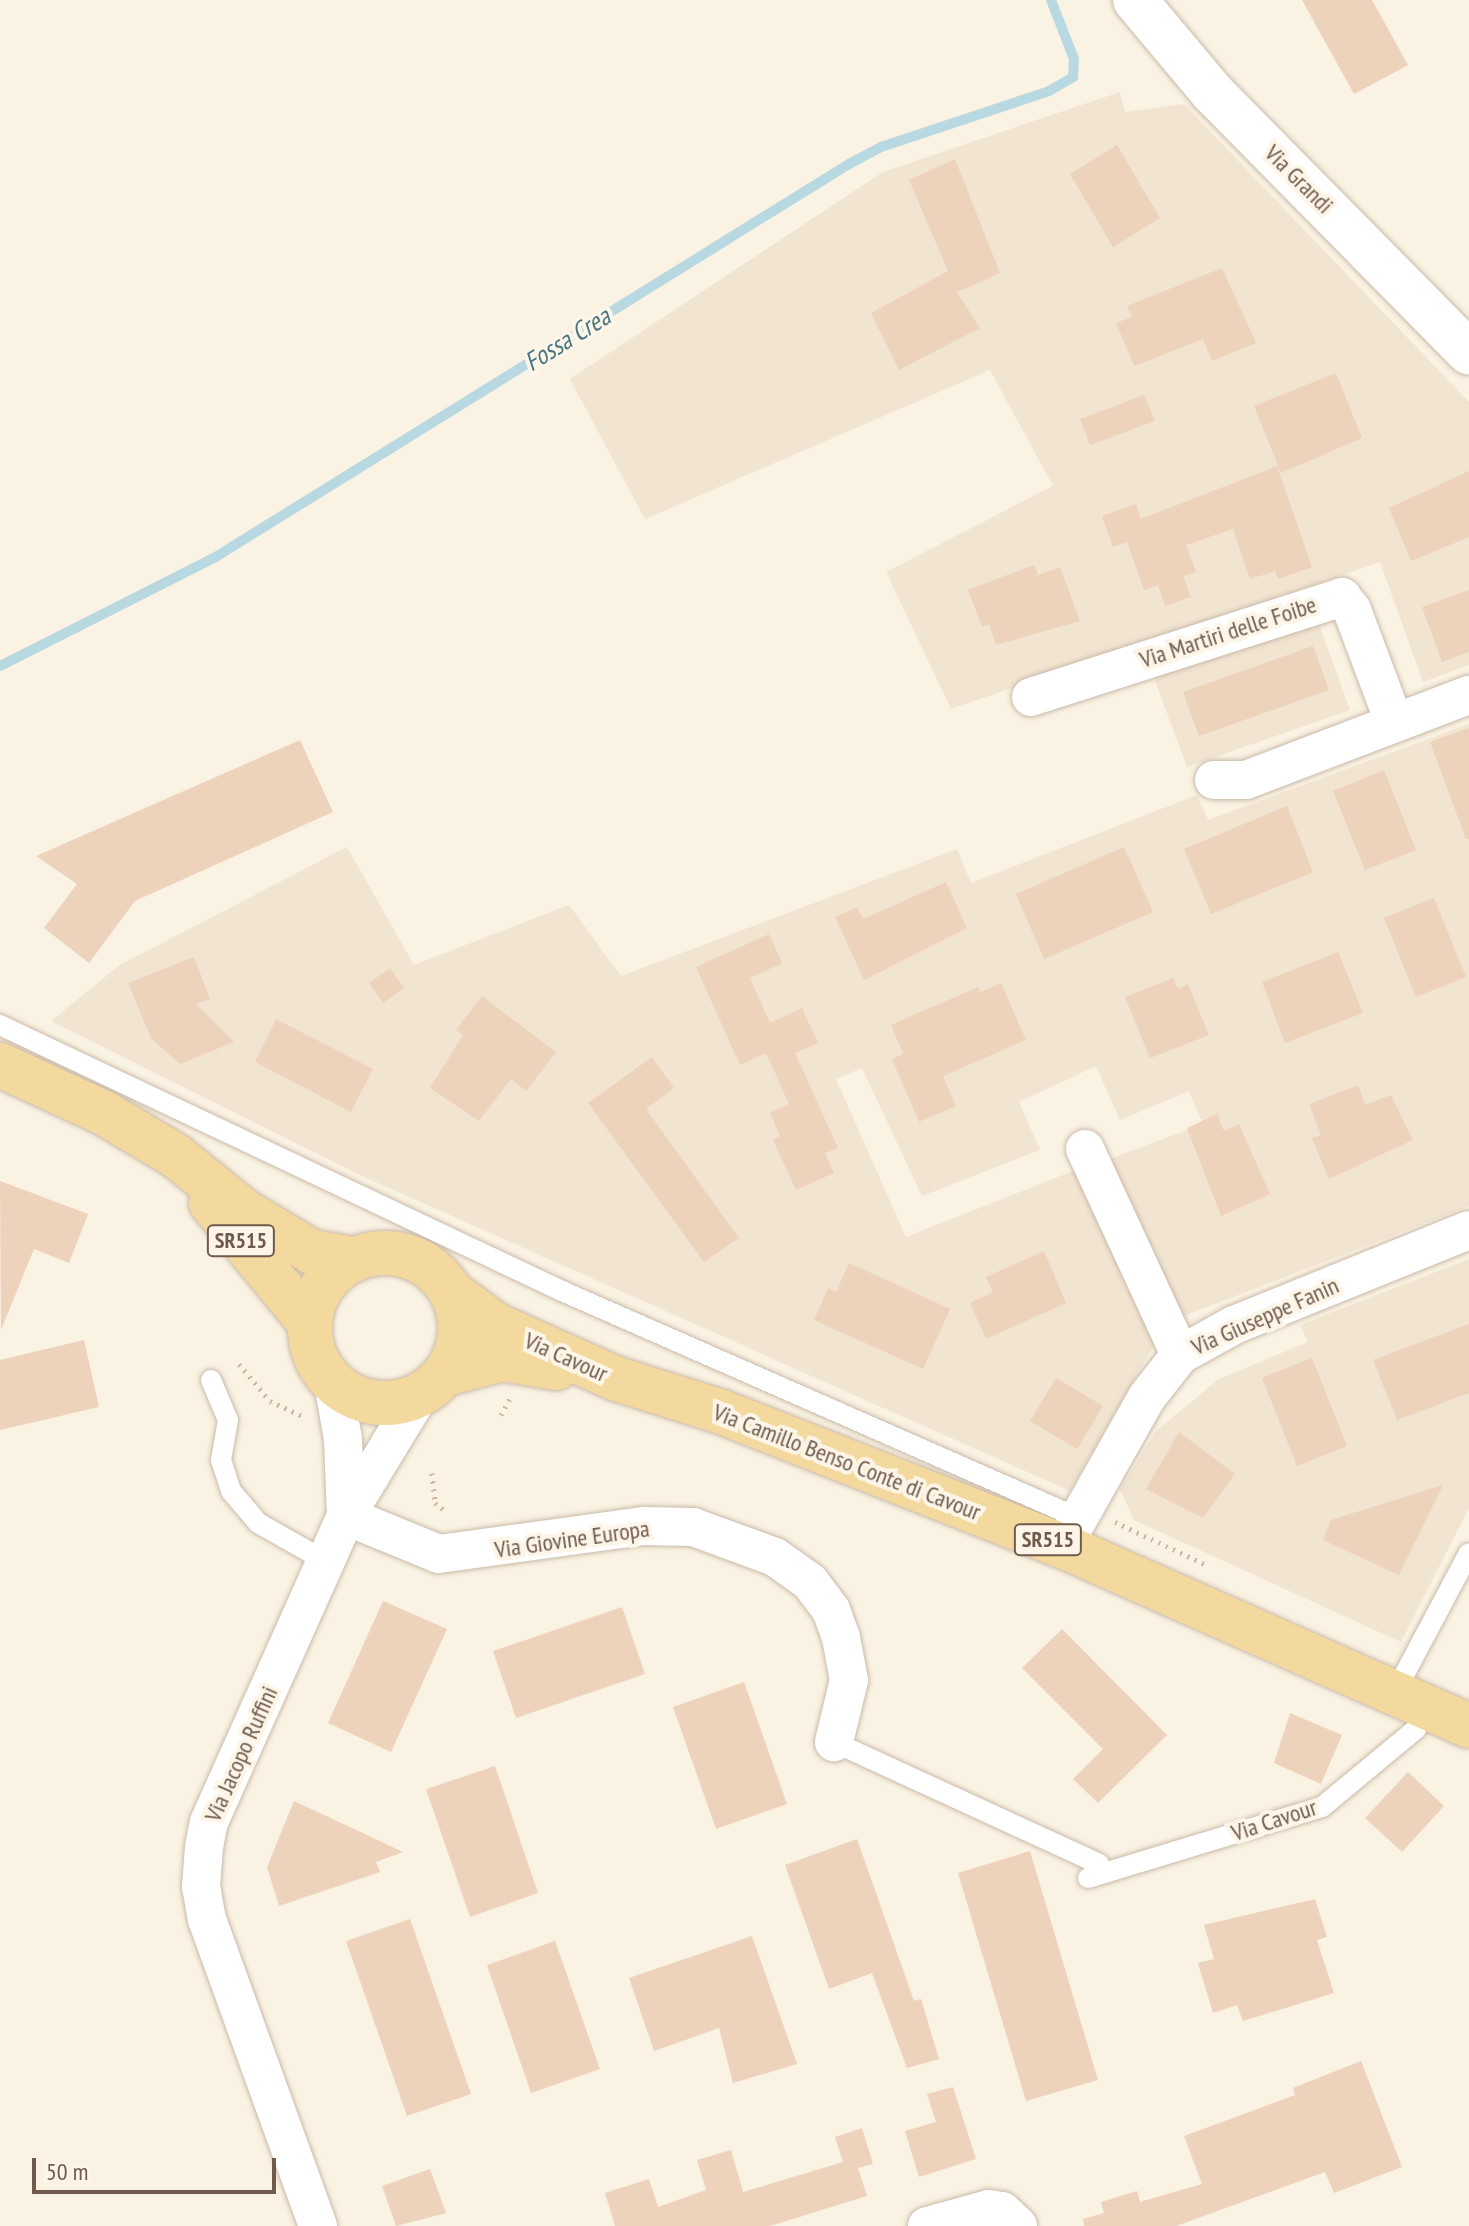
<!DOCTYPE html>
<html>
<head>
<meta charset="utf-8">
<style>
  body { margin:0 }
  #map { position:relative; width:1469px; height:2226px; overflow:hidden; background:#faf2e2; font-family:"PT Sans Narrow",sans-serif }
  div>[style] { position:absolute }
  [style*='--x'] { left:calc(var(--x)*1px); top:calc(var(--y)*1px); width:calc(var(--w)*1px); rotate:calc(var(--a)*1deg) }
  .residential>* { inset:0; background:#f1e4d1 }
  .stream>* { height:10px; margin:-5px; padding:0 5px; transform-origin:5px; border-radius:5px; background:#b9d9e2 }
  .building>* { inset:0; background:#edd2bc }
  .path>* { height:5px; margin-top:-2.5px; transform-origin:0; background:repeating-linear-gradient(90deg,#d2b6a0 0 2px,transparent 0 8px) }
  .roads { filter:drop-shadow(0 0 2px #cabaaa) drop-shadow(0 0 2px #cabaaa) }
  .service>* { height:20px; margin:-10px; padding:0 10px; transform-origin:10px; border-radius:10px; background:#fff }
  .minor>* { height:38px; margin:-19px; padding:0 19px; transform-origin:19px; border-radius:19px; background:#fff }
  .secondary>* { height:44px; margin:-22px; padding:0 22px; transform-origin:22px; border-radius:22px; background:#fff }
  .primary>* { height:44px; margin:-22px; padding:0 22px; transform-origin:22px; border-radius:22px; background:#f4d99f }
  .primary>.ring { margin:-22px; padding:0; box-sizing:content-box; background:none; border:44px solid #f4d99f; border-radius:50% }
  span { translate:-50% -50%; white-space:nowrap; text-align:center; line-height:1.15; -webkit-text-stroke:8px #fdf6e8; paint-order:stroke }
  .shield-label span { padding:2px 6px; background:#fdf6e8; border:2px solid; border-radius:6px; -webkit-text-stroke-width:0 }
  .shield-label { font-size:22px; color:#705a4b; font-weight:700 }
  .street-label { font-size:24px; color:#705a4b }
  .water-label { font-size:26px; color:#477482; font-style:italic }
  .scale { position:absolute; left:32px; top:2158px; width:244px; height:36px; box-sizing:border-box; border:4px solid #705a4b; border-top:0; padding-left:10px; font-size:24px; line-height:28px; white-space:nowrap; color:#705a4b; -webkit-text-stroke:6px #fdf6e8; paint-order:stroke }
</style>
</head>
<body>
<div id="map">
  <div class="residential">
    <div style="clip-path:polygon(1120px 92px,1125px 112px,1184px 104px,1469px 402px,1469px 665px,1423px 682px,1380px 562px,951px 709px,886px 572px,1053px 486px,990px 370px,645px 519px,570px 379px,883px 172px)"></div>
    <div style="clip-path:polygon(1316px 616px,1350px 710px,1187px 767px,1153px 675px)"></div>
    <div style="clip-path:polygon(1469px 724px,1469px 1206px,1176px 1319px,1107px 1160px,1203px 1124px,1189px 1091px,1120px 1120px,1096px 1066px,1019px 1102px,1040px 1150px,922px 1196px,862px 1068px,836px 1079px,906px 1237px,1078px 1169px,1154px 1345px,1070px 1491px,362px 1176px,51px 1021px,120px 965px,347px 847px,414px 965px,569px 905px,621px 976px,957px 849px,971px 883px,1197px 795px,1208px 820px)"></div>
    <div style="clip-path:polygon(1469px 1259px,1469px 1508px,1401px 1642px,1134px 1520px,1120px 1489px,1156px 1431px,1219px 1379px,1308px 1342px,1300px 1325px)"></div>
  </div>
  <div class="stream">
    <div style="--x:0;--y:666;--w:240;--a:-26.8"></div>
    <div style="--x:214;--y:558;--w:747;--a:-31.82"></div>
    <div style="--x:849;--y:164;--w:36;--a:-28"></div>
    <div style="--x:881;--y:147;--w:177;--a:-18.4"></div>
    <div style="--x:1049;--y:91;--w:28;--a:-30"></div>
    <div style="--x:1073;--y:77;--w:18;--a:-87"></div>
    <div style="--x:1074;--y:59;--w:63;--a:-111.3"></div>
  </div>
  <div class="building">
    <div style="clip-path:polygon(1302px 0,1372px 0,1408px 65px,1354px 94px)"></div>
    <div style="clip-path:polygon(1117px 145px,1160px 218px,1113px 247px,1070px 174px)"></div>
    <div style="clip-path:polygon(955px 159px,1000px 273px,957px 292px,980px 328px,899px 370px,871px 313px,948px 271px,909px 180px)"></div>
    <div style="clip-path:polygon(1222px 268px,1256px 343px,1212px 361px,1203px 339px,1134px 366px,1116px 323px,1132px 317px,1127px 306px)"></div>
    <div style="clip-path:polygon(1336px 373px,1362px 438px,1281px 473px,1254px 406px)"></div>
    <div style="clip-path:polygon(1144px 395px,1155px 421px,1090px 445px,1080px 419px)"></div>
    <div style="clip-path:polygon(1277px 466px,1312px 567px,1278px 579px,1275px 571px,1250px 579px,1233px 529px,1186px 545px,1196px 572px,1183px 576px,1191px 597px,1165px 606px,1158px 585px,1144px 590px,1127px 542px,1113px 547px,1102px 516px,1136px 504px,1141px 519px)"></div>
    <div style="clip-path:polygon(1469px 471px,1469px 537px,1411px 561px,1389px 508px)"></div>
    <div style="clip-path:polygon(1034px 565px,1038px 575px,1060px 567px,1080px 621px,996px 645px,989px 624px,982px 627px,968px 590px)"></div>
    <div style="clip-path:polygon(1469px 590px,1469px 652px,1442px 662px,1422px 607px)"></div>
    <div style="clip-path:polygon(1313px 646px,1329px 690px,1199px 736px,1183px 692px)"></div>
    <div style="clip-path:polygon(1469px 728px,1469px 839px,1466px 839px,1430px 742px)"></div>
    <div style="clip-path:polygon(300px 740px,333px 812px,135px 901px,89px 963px,44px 928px,77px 884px,36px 856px)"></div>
    <div style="clip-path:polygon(1384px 770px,1416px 850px,1365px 870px,1333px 791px)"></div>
    <div style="clip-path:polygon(1287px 806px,1313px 872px,1211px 914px,1184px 849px)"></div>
    <div style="clip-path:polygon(1124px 847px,1153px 912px,1044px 959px,1016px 894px)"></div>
    <div style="clip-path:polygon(946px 882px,967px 928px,864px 980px,835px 917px,857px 907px,863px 919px)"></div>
    <div style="clip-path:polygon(1434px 898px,1466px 977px,1416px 997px,1384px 918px)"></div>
    <div style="clip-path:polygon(769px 934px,782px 963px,750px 978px,770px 1023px,802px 1008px,818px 1043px,795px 1053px,838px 1148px,825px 1153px,834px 1173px,796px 1190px,773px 1140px,780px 1136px,770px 1113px,789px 1104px,766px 1053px,740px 1065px,696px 967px)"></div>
    <div style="clip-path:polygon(1338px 952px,1363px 1013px,1285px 1043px,1262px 982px)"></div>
    <div style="clip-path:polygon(194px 957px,210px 999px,196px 1004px,234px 1042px,180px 1064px,151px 1038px,128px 983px)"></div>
    <div style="clip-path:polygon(390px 968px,404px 988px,383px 1003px,369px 983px)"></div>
    <div style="clip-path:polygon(1173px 978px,1178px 989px,1188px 984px,1209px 1035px,1150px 1058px,1125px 997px)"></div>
    <div style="clip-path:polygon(1001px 983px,1026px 1040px,943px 1076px,956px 1106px,919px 1122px,892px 1059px,903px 1054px,891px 1025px,978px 987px,981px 992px)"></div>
    <div style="clip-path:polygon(482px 996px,556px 1052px,526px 1091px,511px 1079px,479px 1121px,430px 1088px,463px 1035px,456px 1030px)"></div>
    <div style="clip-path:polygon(276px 1019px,373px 1069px,351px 1112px,255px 1062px)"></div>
    <div style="clip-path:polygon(652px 1057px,674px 1088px,646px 1109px,739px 1238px,704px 1262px,588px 1103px)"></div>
    <div style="clip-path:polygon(1358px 1085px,1365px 1105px,1391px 1095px,1413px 1140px,1329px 1179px,1312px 1138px,1321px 1135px,1309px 1104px)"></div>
    <div style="clip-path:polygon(1217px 1114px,1224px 1131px,1239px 1124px,1270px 1194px,1221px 1216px,1187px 1128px)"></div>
    <div style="clip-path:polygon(0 1181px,88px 1214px,69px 1263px,34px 1249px,1px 1330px)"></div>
    <div style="clip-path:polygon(1044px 1251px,1066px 1303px,986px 1339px,970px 1303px,993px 1292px,986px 1277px)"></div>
    <div style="clip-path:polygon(849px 1263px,950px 1309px,923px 1369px,814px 1320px,828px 1288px,836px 1292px)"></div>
    <div style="clip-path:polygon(1469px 1324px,1469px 1393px,1397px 1420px,1373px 1360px)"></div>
    <div style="clip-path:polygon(84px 1340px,99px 1407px,0 1430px,0 1360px)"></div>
    <div style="clip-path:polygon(1312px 1358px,1347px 1446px,1297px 1466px,1262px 1378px)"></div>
    <div style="clip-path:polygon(1056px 1378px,1103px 1406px,1077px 1449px,1030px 1421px)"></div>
    <div style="clip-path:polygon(1179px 1432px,1235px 1474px,1203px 1518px,1146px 1489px)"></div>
    <div style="clip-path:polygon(1443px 1485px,1399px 1575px,1323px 1540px,1331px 1520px)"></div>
    <div style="clip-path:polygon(383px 1601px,447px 1629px,391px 1752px,328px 1723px)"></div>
    <div style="clip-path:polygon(622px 1607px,645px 1674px,516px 1718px,493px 1651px)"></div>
    <div style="clip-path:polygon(1062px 1629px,1167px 1735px,1098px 1803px,1073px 1779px,1103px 1749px,1022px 1668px)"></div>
    <div style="clip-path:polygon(744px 1682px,787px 1804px,716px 1829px,673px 1707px)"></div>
    <div style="clip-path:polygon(1290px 1713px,1342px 1735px,1321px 1784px,1274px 1763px)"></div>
    <div style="clip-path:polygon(495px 1766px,538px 1893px,470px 1917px,426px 1789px)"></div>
    <div style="clip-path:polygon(1408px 1772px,1444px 1806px,1402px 1852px,1365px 1818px)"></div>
    <div style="clip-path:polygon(294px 1801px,367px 1835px,403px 1852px,376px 1862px,380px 1872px,279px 1906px,267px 1867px)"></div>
    <div style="clip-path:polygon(857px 1839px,914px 2001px,921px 1999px,939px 2059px,907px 2068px,872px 1973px,829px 1989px,785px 1865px)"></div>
    <div style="clip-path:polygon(1030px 1851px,1098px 2080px,1026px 2101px,958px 1873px)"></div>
    <div style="clip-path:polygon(1315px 1899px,1327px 1937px,1317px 1940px,1334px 1993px,1243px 2021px,1237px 2005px,1213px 2013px,1198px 1963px,1214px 1959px,1204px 1925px)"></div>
    <div style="clip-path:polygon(410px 1919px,471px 2094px,407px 2116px,346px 1941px)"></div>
    <div style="clip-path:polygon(752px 1936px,797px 2064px,733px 2083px,719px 2028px,654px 2051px,629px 1978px)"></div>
    <div style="clip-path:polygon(555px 1941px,600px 2069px,531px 2093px,487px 1965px)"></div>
    <div style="clip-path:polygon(1361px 2061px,1402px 2167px,1334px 2193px,1325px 2172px,1176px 2226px,1084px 2226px,1083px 2219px,1104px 2213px,1101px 2202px,1137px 2191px,1140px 2202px,1202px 2184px,1184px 2136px,1295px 2095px,1293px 2088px)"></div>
    <div style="clip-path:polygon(953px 2087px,976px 2159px,919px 2177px,905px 2131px,936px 2122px,927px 2094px)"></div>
    <div style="clip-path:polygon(862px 2128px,873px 2164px,858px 2168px,867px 2196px,770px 2226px,615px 2226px,605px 2193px,649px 2179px,658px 2207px,706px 2190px,697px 2160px,731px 2150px,743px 2192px,843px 2162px,835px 2137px)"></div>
    <div style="clip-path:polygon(430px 2169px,446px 2213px,396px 2226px,382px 2186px)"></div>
  </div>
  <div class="path">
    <div style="--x:239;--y:1364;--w:48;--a:50"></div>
    <div style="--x:270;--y:1401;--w:38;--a:25"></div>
    <div style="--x:501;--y:1415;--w:19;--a:-62"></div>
    <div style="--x:432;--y:1473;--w:30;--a:84"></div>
    <div style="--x:435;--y:1503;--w:10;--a:37"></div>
    <div style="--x:1115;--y:1522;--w:102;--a:25.1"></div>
  </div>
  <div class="roads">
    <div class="service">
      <div style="--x:0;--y:1025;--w:622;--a:25.33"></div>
      <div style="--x:562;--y:1291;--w:561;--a:23.73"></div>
      <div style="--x:211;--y:1380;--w:43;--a:67"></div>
      <div style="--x:228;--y:1420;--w:41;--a:99.9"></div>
      <div style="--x:221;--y:1460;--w:33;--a:72"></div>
      <div style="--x:231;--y:1491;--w:42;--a:49.8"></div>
      <div style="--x:258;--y:1523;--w:79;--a:29.5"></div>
      <div style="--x:1395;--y:1692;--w:157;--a:-62"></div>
      <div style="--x:834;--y:1742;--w:292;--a:24.7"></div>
      <div style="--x:1088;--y:1878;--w:245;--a:-16.9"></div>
      <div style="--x:1322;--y:1807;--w:122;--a:-39.7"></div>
      <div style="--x:1416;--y:1729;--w:25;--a:-69"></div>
    </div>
    <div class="minor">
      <div style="--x:1031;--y:697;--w:327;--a:-17.8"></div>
      <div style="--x:1342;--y:597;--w:16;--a:52"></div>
      <div style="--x:1352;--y:610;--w:120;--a:69.4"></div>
      <div style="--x:1214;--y:780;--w:32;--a:0"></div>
      <div style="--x:1246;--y:780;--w:239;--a:-20.9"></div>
      <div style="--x:1085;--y:1149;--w:227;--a:65.2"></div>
      <div style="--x:333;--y:1383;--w:57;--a:79.9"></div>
      <div style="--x:343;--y:1439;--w:77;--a:87.8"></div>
      <div style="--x:346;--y:1516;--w:100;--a:22.2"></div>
      <div style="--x:439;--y:1554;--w:206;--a:-7.8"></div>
      <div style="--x:643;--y:1526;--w:50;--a:1.1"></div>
      <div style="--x:693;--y:1527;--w:87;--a:20.1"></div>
      <div style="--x:775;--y:1557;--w:43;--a:35.5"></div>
      <div style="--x:810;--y:1582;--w:35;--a:53"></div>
      <div style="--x:831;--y:1610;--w:30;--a:70"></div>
      <div style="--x:841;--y:1638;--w:43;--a:79.2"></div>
      <div style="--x:849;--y:1680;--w:64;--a:103.6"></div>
      <div style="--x:1063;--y:1546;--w:171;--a:-60.6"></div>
      <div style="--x:1147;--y:1397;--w:53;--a:-51.8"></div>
      <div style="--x:1180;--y:1355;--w:62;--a:-29.1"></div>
      <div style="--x:1234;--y:1325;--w:253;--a:-22"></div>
      <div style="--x:318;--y:2226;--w:326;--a:-109.9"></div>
      <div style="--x:207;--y:1920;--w:34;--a:-100"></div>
      <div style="--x:201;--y:1887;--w:40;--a:-85.7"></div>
      <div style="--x:204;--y:1847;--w:25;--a:-79"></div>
      <div style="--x:209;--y:1822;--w:335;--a:-65.9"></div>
      <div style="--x:346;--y:1516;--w:140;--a:-58.7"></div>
      <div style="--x:927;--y:2226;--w:64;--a:-15.3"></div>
      <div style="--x:989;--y:2209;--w:13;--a:9"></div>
      <div style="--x:1002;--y:2211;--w:22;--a:43"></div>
    </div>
    <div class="secondary">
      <div style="--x:1135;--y:0;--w:120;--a:50.1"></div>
      <div style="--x:1212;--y:92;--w:366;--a:45.4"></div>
    </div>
    <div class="primary">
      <div style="--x:0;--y:1065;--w:115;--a:24.8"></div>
      <div style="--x:104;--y:1113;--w:84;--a:30.8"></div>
      <div style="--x:176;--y:1156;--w:87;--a:39"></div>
      <div style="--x:244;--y:1211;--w:79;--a:31.1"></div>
      <div style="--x:312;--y:1252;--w:43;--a:9.5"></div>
      <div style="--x:211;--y:1203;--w:156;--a:50.5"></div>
      <div class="ring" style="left:310px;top:1253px;width:106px;height:106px"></div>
      <div style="--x:451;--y:1292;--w:56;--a:36.3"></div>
      <div style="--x:496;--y:1325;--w:133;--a:24.1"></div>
      <div style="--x:617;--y:1379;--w:110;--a:17.4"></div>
      <div style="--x:722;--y:1412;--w:366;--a:21.5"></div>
      <div style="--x:1063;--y:1546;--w:444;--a:23.9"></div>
      <div style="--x:445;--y:1374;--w:60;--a:-14.5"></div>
      <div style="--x:503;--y:1359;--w:54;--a:9.6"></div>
    </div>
  </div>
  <div class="shield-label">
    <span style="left:241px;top:1241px">SR515</span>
    <span style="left:1048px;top:1540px">SR515</span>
  </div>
  <div class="street-label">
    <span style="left:1299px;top:179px;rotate:45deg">Via Grandi</span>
    <span style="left:1228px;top:632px;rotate:-18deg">Via Martiri delle Foibe</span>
    <span style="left:1265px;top:1316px;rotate:-24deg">Via Giuseppe Fanin</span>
    <span style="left:566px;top:1357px;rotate:24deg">Via Cavour</span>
    <span style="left:847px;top:1462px;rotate:21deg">Via Camillo Benso Conte di Cavour</span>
    <span style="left:572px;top:1539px;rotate:-8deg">Via Giovine Europa</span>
    <span style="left:241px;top:1754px;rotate:-66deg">Via Jacopo Ruffini</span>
    <span style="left:1274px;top:1820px;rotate:-18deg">Via Cavour</span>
  </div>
  <div class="water-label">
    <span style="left:567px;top:339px;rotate:-32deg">Fossa Crea</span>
  </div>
  <div class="scale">50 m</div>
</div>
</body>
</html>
